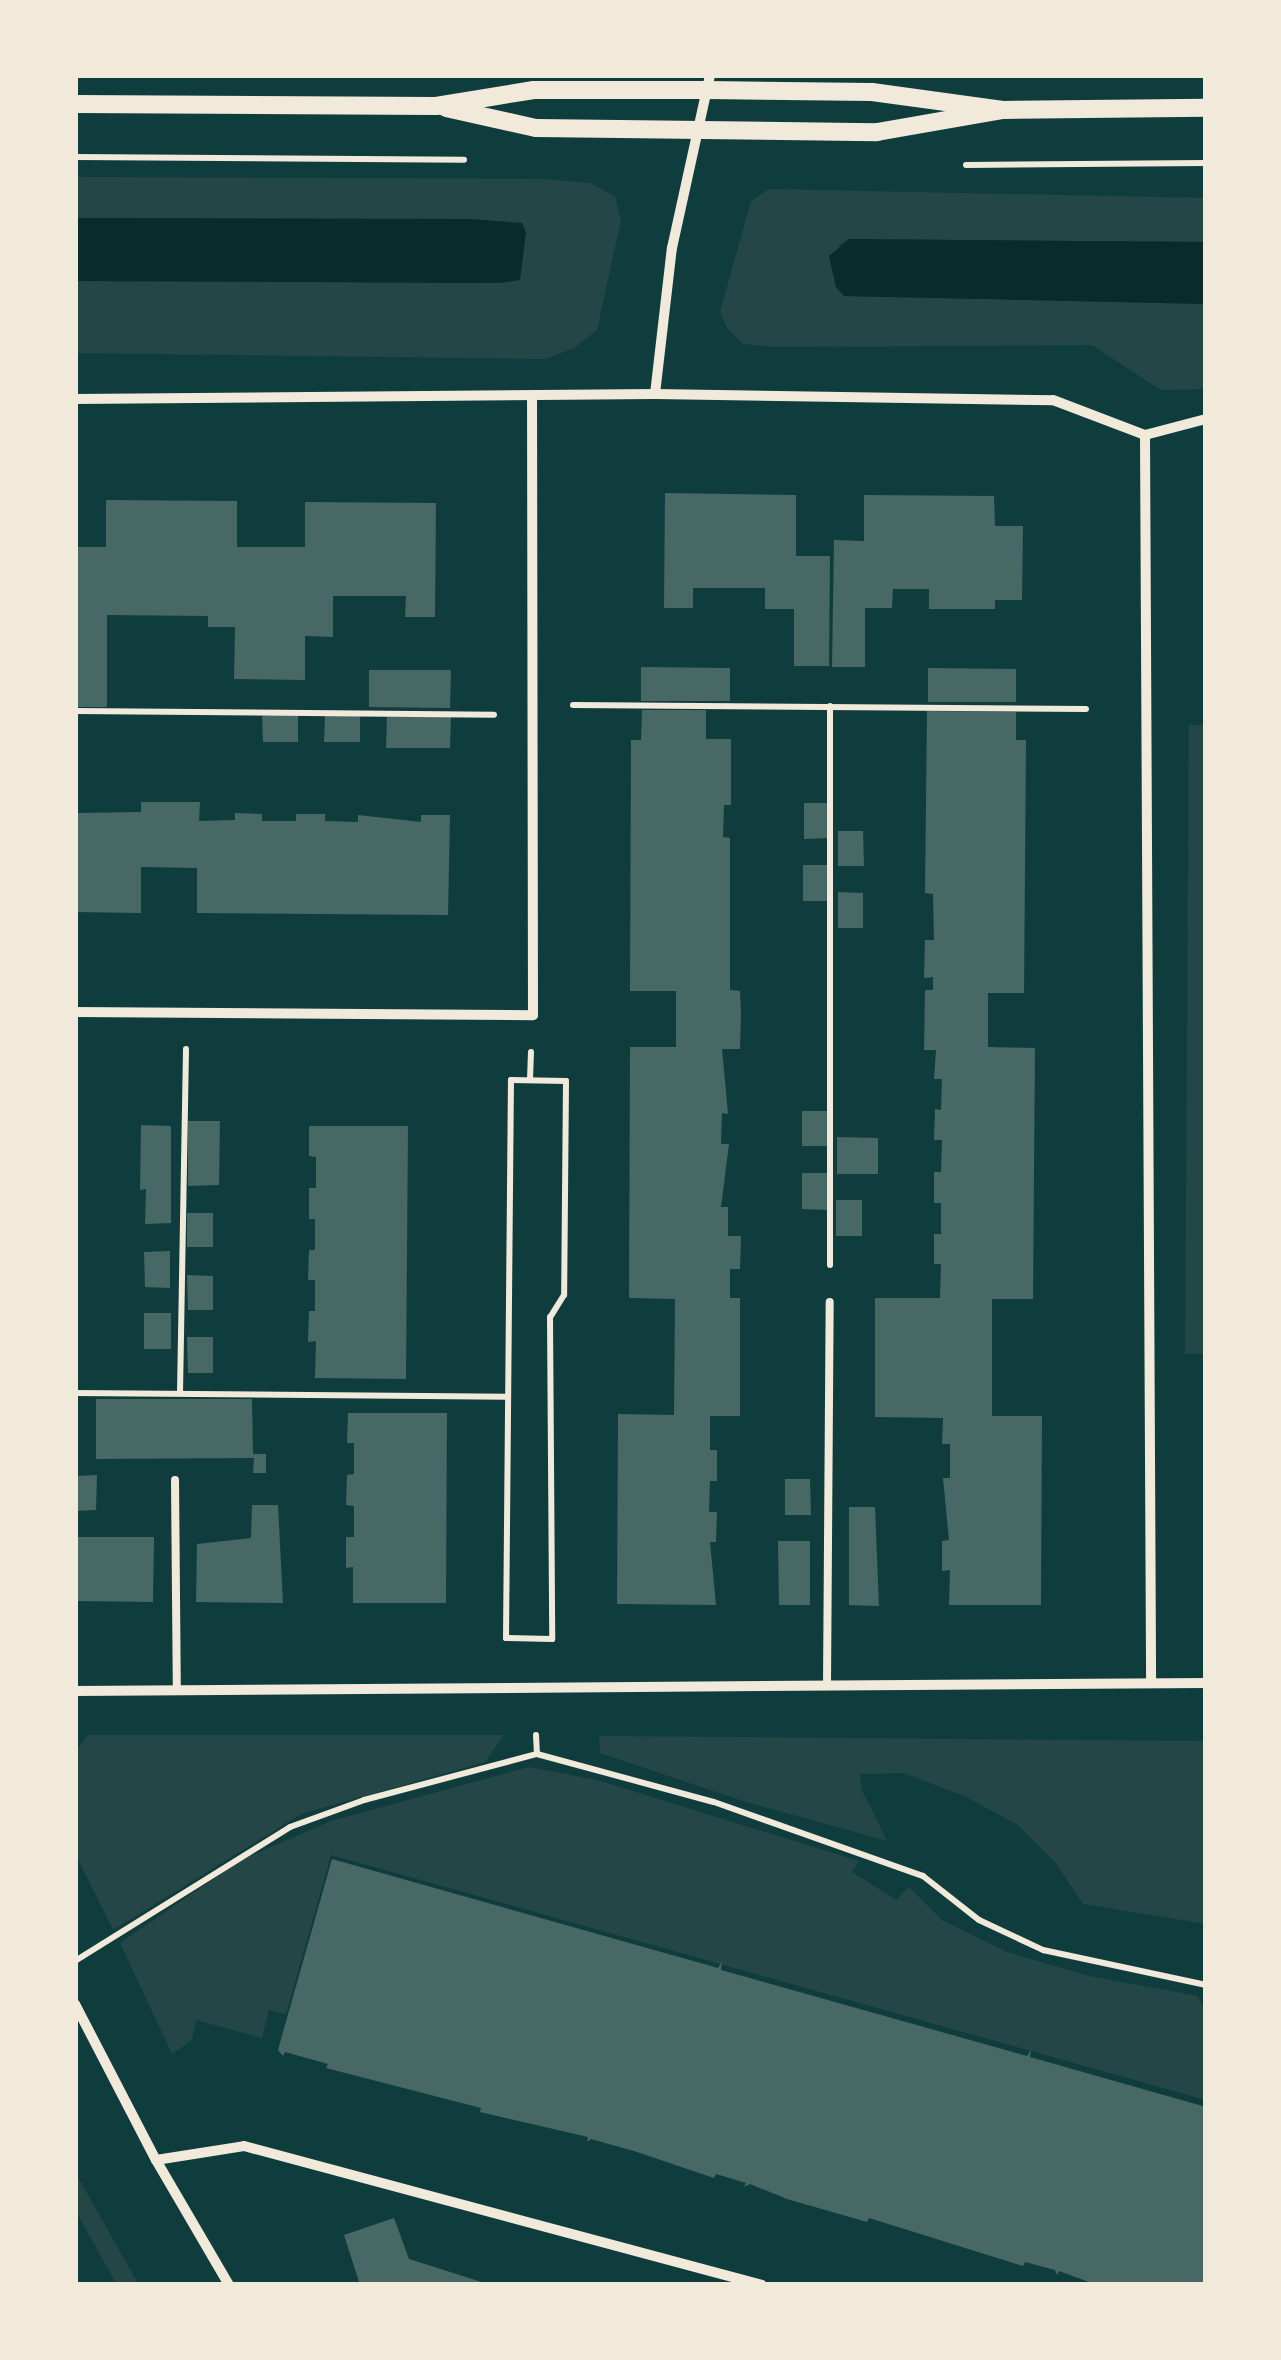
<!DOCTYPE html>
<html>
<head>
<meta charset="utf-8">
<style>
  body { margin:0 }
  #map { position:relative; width:1281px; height:2360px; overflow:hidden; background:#0f3d3e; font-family:"Times New Roman",serif }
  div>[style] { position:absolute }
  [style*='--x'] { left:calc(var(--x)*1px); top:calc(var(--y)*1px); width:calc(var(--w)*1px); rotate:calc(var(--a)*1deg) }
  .green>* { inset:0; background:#244646 }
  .water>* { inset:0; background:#0a2a2b }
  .building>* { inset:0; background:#486865 }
  .path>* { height:6px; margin:-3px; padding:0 3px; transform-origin:3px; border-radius:3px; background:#f1e9da }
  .service>* { height:8px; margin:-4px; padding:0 4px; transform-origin:4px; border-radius:4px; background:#f1e9da }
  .minor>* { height:10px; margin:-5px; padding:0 5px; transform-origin:5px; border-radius:5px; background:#f1e9da }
  .tertiary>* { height:18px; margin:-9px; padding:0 9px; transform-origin:9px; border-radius:9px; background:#f1e9da }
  span { translate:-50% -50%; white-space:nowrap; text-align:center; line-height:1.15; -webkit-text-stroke:10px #f1e9da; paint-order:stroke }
  .frame { position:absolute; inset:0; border:78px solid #f1e9da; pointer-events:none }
</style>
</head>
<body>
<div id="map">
  <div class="green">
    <div style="clip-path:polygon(75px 177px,542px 179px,590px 183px,615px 196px,621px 220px,597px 330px,574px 348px,546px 359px,75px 353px,75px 281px,499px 283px,472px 219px,75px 218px)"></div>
    <div style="clip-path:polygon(769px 189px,1206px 198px,1206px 242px,850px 239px,839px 245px,844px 296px,1206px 304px,1206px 389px,1161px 390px,1092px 345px,773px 347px,743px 344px,727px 328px,720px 312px,751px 201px)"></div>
    <div style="clip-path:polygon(1189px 725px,1206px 725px,1206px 1354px,1185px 1354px)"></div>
    <div style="clip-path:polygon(88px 1735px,504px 1735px,485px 1762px,301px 1814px,113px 1930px,75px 1854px,75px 1752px)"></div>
    <div style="clip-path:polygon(599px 1736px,1206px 1741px,1206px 1924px,1083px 1904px,1055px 1862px,1018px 1825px,966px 1797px,904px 1773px,860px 1774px,862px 1790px,887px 1841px,743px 1801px,600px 1753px)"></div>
    <div style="clip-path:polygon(529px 1767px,597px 1780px,859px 1861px,852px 1872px,896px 1900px,909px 1887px,942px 1920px,1007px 1952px,1089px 1976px,1198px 1996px,1206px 2014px,1206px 2100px,331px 1855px,286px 2014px,269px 2010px,262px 2038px,196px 2020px,192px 2040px,172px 2054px,120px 1943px,243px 1859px,331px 1821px)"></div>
    <div style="clip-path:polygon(75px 2172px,139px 2285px,117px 2285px,75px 2210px)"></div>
  </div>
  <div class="water">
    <div style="clip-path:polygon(75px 218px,472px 219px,522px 223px,526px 232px,520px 280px,499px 283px,75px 281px)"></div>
    <div style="clip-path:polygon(849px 239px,1206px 242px,1206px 304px,844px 296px,836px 287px,829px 256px)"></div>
  </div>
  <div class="building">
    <div style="clip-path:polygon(665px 493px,796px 495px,796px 556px,830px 556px,829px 666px,794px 666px,794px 609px,765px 609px,765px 588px,693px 588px,693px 608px,664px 608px)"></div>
    <div style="clip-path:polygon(864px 495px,994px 496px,995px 526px,1023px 526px,1022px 600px,995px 600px,995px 609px,929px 609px,929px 589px,893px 589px,892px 608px,865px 608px,865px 667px,832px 667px,834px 540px,864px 541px)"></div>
    <div style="clip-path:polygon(106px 500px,237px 501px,237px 547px,305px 547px,305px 502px,436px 503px,435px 617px,405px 617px,406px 596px,333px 596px,333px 637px,305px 636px,305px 680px,234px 679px,235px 627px,208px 627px,208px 616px,107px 615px,107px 707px,75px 707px,75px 547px,106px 547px)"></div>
    <div style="clip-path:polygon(641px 667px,730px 668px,730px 701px,641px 701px)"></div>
    <div style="clip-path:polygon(928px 668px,1016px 669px,1016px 702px,928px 702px)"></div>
    <div style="clip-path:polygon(369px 670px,451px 670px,450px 708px,369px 707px)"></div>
    <div style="clip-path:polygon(642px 710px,706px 710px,706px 739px,731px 739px,731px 805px,724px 805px,723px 837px,730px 838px,730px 990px,740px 991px,741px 1014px,740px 1049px,722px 1049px,728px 1114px,722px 1113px,721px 1144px,729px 1144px,721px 1207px,728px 1207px,728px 1236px,741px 1236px,740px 1269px,730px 1269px,730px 1298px,740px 1298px,740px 1416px,710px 1416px,710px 1450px,717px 1450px,717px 1481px,710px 1481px,709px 1512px,717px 1512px,716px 1542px,710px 1542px,716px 1605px,617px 1604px,618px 1414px,674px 1415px,675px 1299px,629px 1298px,630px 1047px,676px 1047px,676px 991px,630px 991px,631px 740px,641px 740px)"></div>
    <div style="clip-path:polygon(927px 711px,1016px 712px,1016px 740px,1026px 740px,1024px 993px,988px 993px,988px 1047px,1035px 1048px,1033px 1299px,992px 1299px,992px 1416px,1042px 1416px,1041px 1605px,949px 1605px,950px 1570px,942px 1571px,942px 1541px,949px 1540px,943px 1478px,950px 1478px,950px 1444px,942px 1444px,943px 1418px,875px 1417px,875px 1298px,940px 1298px,941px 1264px,934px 1264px,934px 1234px,941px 1234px,941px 1203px,934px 1203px,934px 1172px,941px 1172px,942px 1140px,934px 1140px,935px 1109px,941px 1110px,942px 1079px,934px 1079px,936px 1050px,924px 1050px,925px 990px,933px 990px,933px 977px,924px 978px,925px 940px,934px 940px,933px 894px,925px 893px)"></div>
    <div style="clip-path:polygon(298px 715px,298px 742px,263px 742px,262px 716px)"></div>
    <div style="clip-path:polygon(325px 716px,360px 716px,360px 742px,324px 742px)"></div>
    <div style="clip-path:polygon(387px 717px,451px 717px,450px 748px,386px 748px)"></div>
    <div style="clip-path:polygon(141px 802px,200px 802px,199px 821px,235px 820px,235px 813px,262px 814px,262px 821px,296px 821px,296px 814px,325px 814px,325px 821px,358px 822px,358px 815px,421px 822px,421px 815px,450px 815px,448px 915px,197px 913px,197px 868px,141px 867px,141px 913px,75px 912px,75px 813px,141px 812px)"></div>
    <div style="clip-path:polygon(804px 803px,830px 803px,830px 838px,804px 839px)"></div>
    <div style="clip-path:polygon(838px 831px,863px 831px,864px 866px,838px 866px)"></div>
    <div style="clip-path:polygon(803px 865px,828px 865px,829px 901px,803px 901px)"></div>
    <div style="clip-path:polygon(838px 892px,863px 893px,863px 928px,838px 928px)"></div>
    <div style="clip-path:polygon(802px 1111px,828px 1111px,827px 1146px,802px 1146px)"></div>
    <div style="clip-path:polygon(188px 1121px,220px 1121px,219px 1185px,188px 1186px)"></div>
    <div style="clip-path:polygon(141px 1125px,171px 1126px,171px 1223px,145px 1224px,146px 1189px,140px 1190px)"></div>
    <div style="clip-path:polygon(309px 1126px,408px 1126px,406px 1379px,315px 1378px,316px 1341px,308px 1342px,309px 1311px,315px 1311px,315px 1280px,308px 1280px,309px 1250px,315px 1250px,315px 1219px,309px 1219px,309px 1188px,316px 1188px,316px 1157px,309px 1156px)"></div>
    <div style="clip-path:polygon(837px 1137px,878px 1138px,878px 1174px,837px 1174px)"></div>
    <div style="clip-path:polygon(802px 1173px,828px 1173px,828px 1210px,802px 1209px)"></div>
    <div style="clip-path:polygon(836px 1200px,862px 1200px,862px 1236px,836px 1236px)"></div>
    <div style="clip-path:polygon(187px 1213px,213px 1213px,213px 1247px,187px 1247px)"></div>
    <div style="clip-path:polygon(170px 1251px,170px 1288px,145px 1287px,144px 1252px)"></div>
    <div style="clip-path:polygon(187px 1275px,213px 1276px,213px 1310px,188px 1310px)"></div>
    <div style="clip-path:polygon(144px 1313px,171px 1313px,171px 1349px,144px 1349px)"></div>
    <div style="clip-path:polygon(187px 1337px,213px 1337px,213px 1373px,188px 1373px)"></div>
    <div style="clip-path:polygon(96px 1399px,252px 1399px,253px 1454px,266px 1454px,266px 1473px,253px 1473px,254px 1458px,96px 1459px)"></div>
    <div style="clip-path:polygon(348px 1413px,447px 1413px,446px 1603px,353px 1603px,353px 1567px,346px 1568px,346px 1537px,354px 1537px,354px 1506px,346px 1505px,347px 1475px,354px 1474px,354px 1443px,347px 1443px)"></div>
    <div style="clip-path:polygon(97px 1475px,96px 1510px,75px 1511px,75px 1476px)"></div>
    <div style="clip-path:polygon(785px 1479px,810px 1479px,811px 1515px,785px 1515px)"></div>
    <div style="clip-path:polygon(252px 1505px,278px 1505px,283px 1603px,196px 1602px,197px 1544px,251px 1538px)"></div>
    <div style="clip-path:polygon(849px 1507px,875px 1507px,879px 1606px,849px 1605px)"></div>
    <div style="clip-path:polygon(75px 1537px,154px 1537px,153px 1602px,75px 1601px)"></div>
    <div style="clip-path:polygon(778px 1541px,810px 1541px,810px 1605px,779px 1605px)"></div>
    <div style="clip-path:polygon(332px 1859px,718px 1968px,722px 1961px,721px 1970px,1027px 2056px,1031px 2050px,1030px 2057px,1206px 2107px,1206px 2285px,1097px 2285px,1059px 2271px,1057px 2275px,1055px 2270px,1025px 2262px,1023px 2266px,869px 2218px,867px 2222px,787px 2199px,750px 2184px,744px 2187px,746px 2183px,716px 2174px,714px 2178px,634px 2151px,591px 2139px,587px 2142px,588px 2137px,480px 2112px,481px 2108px,326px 2068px,328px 2064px,285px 2052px,283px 2056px,278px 2050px)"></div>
    <div style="clip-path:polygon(394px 2218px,409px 2259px,491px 2285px,360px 2285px,344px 2235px)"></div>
  </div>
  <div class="path">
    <div style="--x:75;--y:157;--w:389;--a:0.4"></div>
    <div style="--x:966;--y:165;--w:240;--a:-0.5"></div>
    <div style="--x:573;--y:705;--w:513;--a:0.45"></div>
    <div style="--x:75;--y:711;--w:419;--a:0.5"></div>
    <div style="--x:511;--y:1080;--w:55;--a:1"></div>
    <div style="--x:566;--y:1081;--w:214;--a:90.5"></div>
    <div style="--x:564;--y:1295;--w:26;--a:122"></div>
    <div style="--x:550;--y:1317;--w:322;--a:89.6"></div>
    <div style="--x:552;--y:1639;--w:46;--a:-178.8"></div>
    <div style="--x:506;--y:1638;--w:558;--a:-89.49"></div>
    <div style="--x:530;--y:1080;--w:28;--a:-88"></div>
    <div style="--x:830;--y:1265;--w:559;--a:-90"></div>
    <div style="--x:75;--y:1393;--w:432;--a:0.5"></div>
    <div style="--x:180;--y:1393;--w:344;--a:-89"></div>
    <div style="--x:536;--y:1735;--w:19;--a:87"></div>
    <div style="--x:75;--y:1961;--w:253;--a:-31.9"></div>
    <div style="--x:290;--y:1827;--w:79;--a:-20"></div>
    <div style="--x:364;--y:1800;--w:179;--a:-14.9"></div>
    <div style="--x:537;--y:1754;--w:183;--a:15.2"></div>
    <div style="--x:714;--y:1802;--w:222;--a:19.5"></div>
    <div style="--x:923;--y:1876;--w:71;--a:38.2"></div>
    <div style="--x:979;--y:1920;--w:71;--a:25.1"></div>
    <div style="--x:1043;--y:1950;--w:167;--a:12.1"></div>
  </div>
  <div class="service">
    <div style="--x:175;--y:1480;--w:211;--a:89.5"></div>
    <div style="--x:827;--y:1686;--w:384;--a:-89.6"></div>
  </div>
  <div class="minor">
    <div style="--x:655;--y:394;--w:147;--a:-83.4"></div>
    <div style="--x:672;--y:248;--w:177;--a:-77.6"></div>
    <div style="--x:75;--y:399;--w:580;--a:-0.49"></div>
    <div style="--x:655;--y:394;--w:398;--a:0.9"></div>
    <div style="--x:1053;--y:400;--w:98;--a:20.8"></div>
    <div style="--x:1145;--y:435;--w:1247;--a:89.72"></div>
    <div style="--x:1145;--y:435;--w:63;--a:-14.7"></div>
    <div style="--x:75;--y:1012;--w:458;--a:0.4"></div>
    <div style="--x:533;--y:1015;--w:616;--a:-90.09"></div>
    <div style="--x:75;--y:1691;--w:1131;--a:-0.41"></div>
    <div style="--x:75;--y:2004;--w:176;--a:62.6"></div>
    <div style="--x:156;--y:2160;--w:145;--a:59.7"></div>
    <div style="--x:156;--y:2160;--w:89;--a:-9"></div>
    <div style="--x:244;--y:2146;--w:536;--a:15.02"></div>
  </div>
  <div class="tertiary">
    <div style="--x:75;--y:104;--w:361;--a:0.3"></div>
    <div style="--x:436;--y:106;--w:99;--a:-9.3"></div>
    <div style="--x:534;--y:90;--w:173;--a:0"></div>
    <div style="--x:707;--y:90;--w:165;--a:0.7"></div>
    <div style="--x:872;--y:92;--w:132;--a:7.8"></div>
    <div style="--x:446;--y:108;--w:92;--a:12.5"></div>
    <div style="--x:536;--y:128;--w:341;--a:0.7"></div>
    <div style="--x:877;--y:132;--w:128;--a:-9.9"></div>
    <div style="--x:1003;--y:110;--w:203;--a:-0.6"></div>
  </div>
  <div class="frame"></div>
</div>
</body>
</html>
